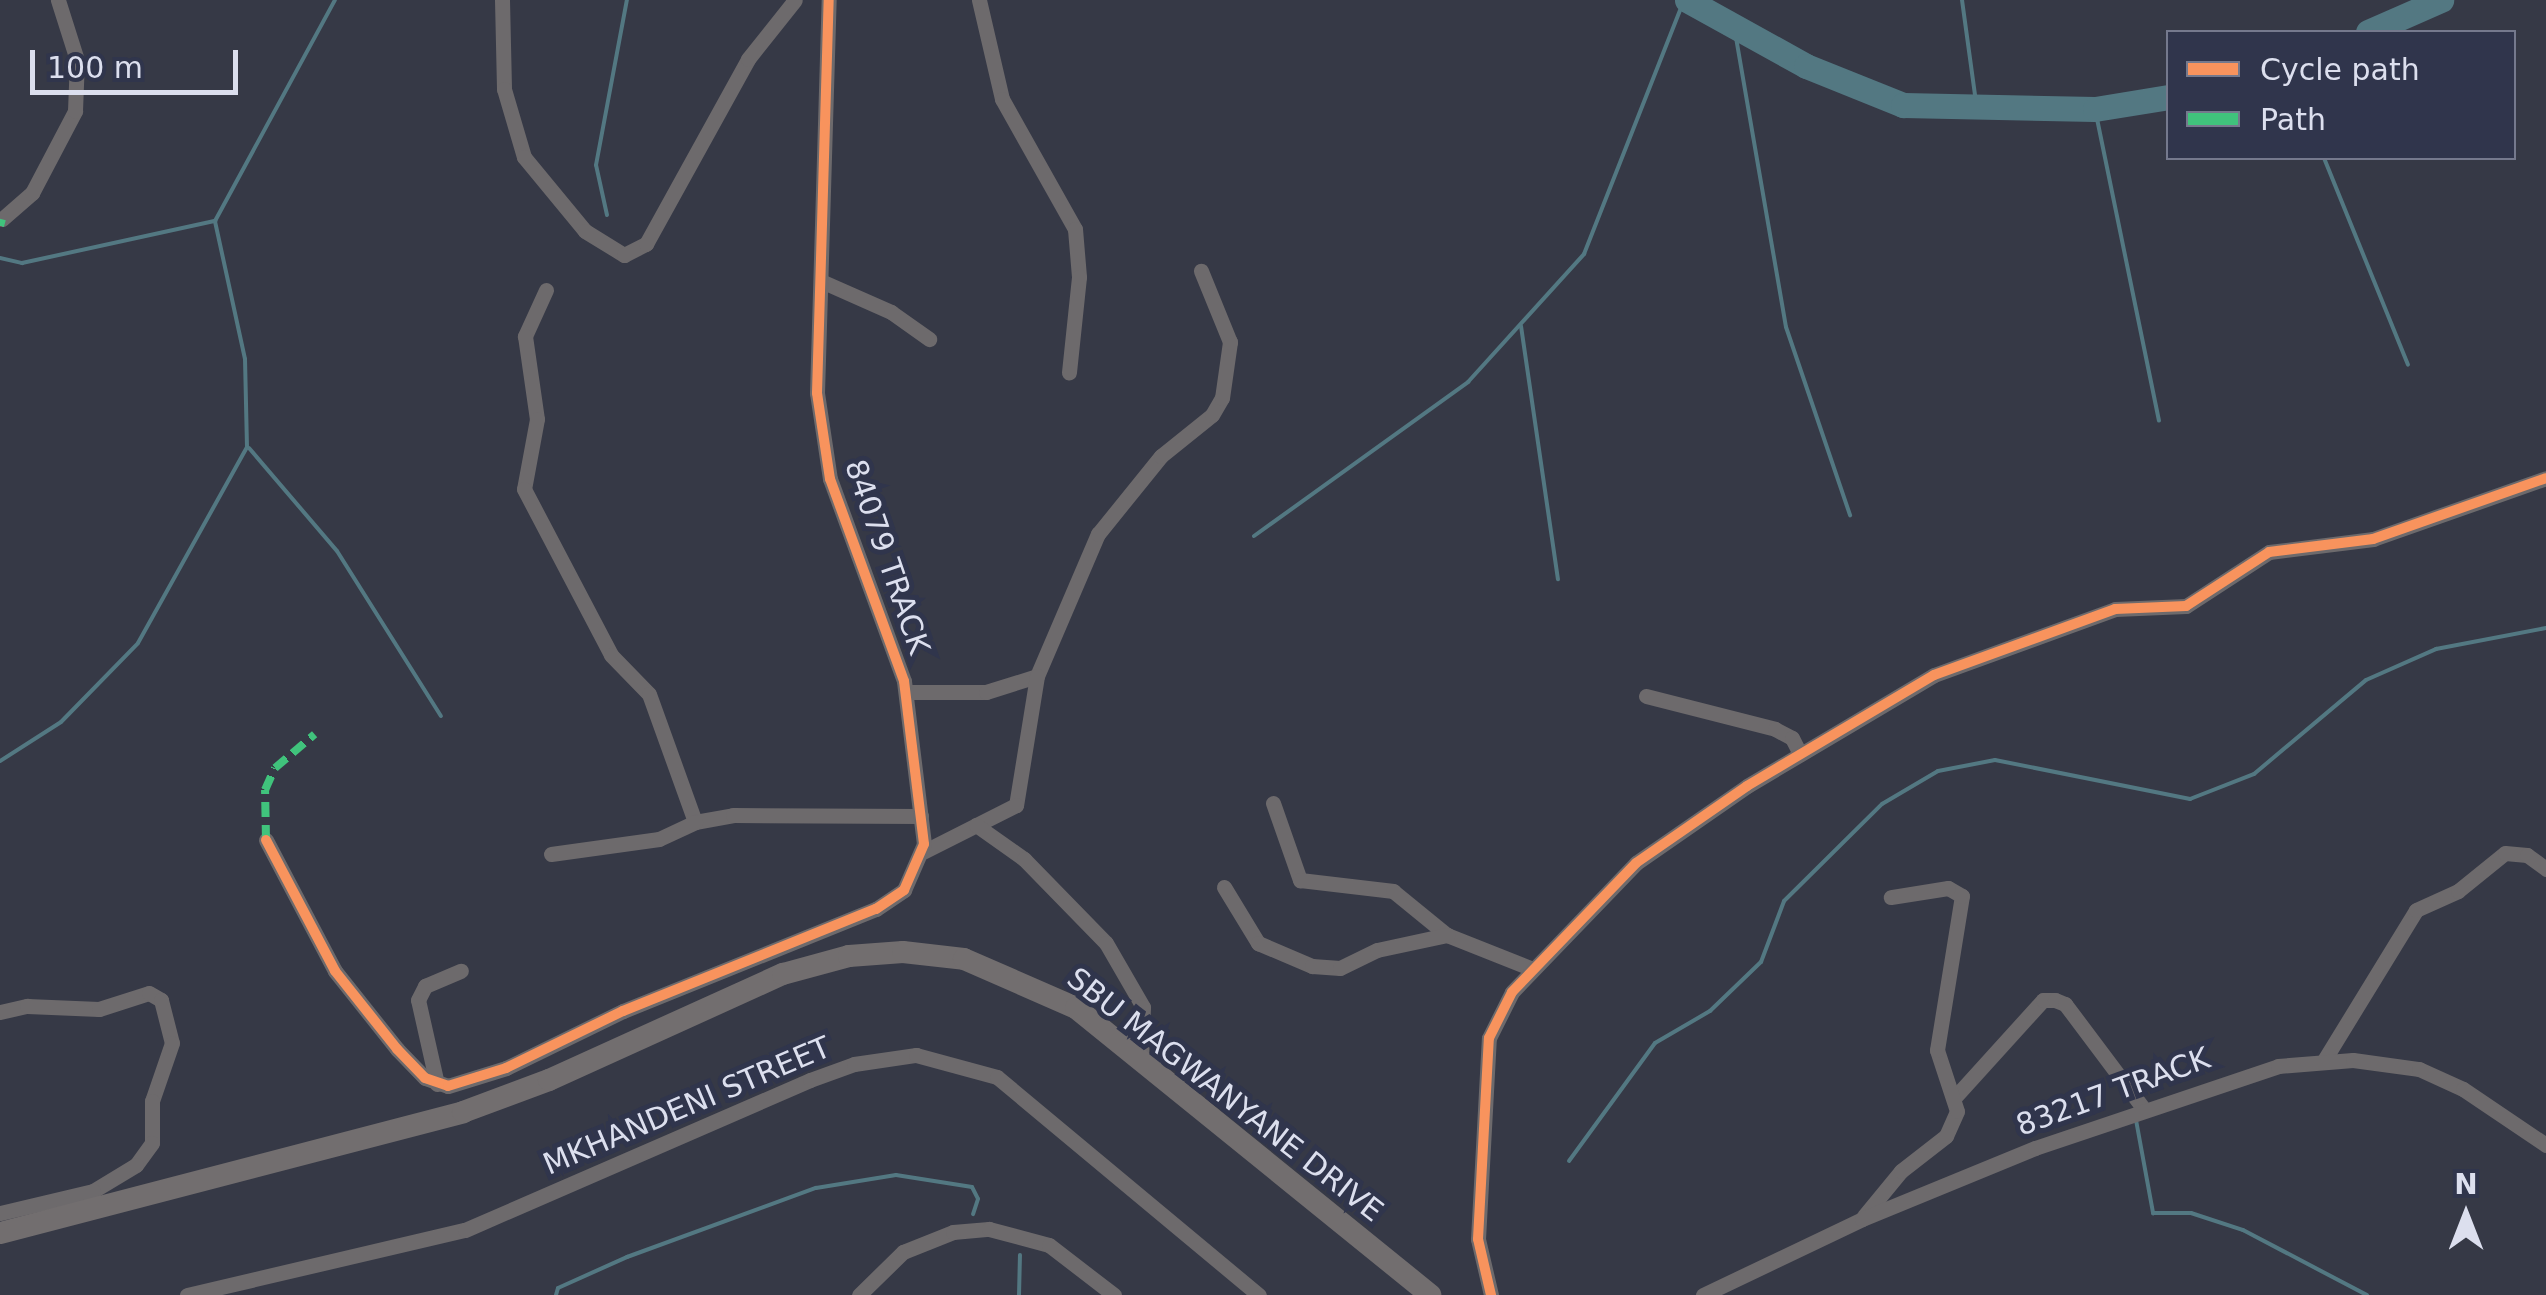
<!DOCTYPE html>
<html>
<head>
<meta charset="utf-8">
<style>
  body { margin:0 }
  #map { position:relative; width:2546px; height:1295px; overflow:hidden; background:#363946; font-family:"DejaVu Sans",sans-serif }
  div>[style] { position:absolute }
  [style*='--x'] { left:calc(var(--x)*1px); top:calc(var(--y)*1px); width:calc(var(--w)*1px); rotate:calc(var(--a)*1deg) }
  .stream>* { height:4px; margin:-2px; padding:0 2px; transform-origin:2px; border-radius:2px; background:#537882 }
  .river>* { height:25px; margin:-12.5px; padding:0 12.5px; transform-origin:12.5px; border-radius:12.5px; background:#537882 }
  .street>* { height:15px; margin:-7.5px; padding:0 7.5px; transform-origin:7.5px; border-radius:7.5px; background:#6d6a6c }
  .secondary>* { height:22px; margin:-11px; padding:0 11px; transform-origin:11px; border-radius:11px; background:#726e6f }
  .quiet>* { height:8px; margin-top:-4px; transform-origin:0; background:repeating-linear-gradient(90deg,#40c37c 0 15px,transparent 0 23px) }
  .cycleway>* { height:10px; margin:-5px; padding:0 5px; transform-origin:5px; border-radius:5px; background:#f8935d }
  span { translate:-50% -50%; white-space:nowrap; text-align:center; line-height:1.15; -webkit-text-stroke:10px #30354c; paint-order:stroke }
  .street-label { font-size:30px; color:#dcdfee }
  .legend { position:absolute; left:2166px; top:30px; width:350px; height:130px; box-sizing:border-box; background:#30354c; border:2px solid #75798d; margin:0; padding:12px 18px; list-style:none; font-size:30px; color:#dcdfee }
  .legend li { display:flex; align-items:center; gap:20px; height:50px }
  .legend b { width:50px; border:2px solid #75798d }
  .north { position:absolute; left:2416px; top:1165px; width:100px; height:100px; -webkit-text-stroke:8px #30354c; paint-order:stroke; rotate:0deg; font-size:28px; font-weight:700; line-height:40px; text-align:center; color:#dcdfee }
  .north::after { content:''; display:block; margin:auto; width:35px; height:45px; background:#dcdfee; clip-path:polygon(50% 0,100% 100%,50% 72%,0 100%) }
  .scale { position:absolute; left:30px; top:50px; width:208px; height:45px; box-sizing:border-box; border:5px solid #dcdfee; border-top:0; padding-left:12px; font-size:30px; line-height:35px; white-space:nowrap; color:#dcdfee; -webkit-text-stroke:8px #30354c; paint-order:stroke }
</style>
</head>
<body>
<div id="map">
  <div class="stream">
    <div style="--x:1962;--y:0;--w:110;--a:82.2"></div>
    <div style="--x:1734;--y:26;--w:305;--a:80.2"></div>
    <div style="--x:1786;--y:327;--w:199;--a:71.2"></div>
    <div style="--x:2095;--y:109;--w:318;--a:78.4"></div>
    <div style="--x:2324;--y:158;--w:223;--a:67.9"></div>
    <div style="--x:607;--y:215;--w:51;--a:-102.4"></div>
    <div style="--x:596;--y:165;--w:168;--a:-79.4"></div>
    <div style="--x:0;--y:258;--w:23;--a:13"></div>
    <div style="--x:22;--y:263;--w:198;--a:-12.3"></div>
    <div style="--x:215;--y:221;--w:251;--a:-61.5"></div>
    <div style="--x:1521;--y:326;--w:256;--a:81.7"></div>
    <div style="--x:249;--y:448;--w:135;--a:49.5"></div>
    <div style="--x:337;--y:551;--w:195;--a:57.8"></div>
    <div style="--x:1254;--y:536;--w:264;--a:-35.7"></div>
    <div style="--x:1468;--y:382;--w:173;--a:-47.8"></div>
    <div style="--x:1584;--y:254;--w:273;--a:-68.5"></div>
    <div style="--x:0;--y:761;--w:72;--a:-32.6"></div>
    <div style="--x:61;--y:722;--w:110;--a:-45.7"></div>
    <div style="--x:138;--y:643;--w:224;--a:-60.9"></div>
    <div style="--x:247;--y:447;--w:88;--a:-91.3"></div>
    <div style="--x:245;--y:359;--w:141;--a:-102.3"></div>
    <div style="--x:2136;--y:1120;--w:95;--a:79.6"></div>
    <div style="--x:2153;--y:1213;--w:38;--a:0"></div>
    <div style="--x:2191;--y:1213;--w:55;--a:18.1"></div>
    <div style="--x:2243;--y:1230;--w:140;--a:27.7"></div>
    <div style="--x:1569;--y:1161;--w:146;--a:-53.9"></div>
    <div style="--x:1655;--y:1043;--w:64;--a:-30.2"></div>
    <div style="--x:1710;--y:1011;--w:71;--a:-43.9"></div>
    <div style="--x:1761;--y:962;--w:65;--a:-69.3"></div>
    <div style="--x:1784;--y:901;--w:138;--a:-44.7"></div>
    <div style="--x:1882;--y:804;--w:65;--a:-30.5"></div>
    <div style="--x:1938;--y:771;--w:58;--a:-10.9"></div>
    <div style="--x:1995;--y:760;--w:199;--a:11.3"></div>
    <div style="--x:2190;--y:799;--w:69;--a:-21.3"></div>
    <div style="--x:2254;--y:774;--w:146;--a:-40"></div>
    <div style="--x:2366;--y:680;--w:77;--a:-23.9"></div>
    <div style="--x:2436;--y:649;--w:112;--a:-10.8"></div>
    <div style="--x:556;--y:1295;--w:7;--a:-74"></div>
    <div style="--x:558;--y:1288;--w:76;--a:-24.2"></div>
    <div style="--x:627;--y:1257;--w:201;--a:-20.1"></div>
    <div style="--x:816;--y:1188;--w:81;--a:-9.2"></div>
    <div style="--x:896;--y:1175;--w:77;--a:9"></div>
    <div style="--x:972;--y:1187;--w:13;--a:63"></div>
    <div style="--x:978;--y:1199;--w:16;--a:108"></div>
    <div style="--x:1019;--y:1295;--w:40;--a:-88.6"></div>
  </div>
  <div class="river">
    <div style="--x:1687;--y:0;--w:136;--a:29"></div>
    <div style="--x:1806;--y:66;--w:105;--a:21.9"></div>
    <div style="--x:1903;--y:105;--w:192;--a:1.2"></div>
    <div style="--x:2095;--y:109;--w:74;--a:-9.3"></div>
    <div style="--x:2368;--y:32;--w:80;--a:-23.7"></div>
  </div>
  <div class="street">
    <div style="--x:502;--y:0;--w:89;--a:88.7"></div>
    <div style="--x:504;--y:89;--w:71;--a:73.6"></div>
    <div style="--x:524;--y:157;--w:96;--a:50.5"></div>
    <div style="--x:585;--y:231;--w:46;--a:31.6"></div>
    <div style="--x:624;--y:255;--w:25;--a:-27"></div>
    <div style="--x:646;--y:244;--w:211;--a:-61.1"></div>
    <div style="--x:748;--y:59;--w:75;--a:-51.5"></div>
    <div style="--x:979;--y:0;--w:102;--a:76.9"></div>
    <div style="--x:1002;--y:99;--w:149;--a:60.7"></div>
    <div style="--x:1075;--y:229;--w:48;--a:85.2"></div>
    <div style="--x:1079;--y:277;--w:96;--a:96"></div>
    <div style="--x:2;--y:219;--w:40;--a:-41"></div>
    <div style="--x:32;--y:193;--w:93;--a:-62.3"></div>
    <div style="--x:75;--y:111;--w:51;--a:-87.8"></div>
    <div style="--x:77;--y:60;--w:63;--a:-107.6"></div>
    <div style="--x:821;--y:281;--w:77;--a:23.9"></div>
    <div style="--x:891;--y:312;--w:47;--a:35.4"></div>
    <div style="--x:546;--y:290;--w:51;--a:114.5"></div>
    <div style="--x:525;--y:336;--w:84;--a:81.8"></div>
    <div style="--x:537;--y:419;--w:71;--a:100.5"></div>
    <div style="--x:524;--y:489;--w:187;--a:62.3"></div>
    <div style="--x:611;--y:655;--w:54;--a:45.7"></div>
    <div style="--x:649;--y:694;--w:136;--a:70.2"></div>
    <div style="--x:695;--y:822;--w:39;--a:-10"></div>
    <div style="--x:733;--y:815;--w:188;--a:0.3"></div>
    <div style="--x:1037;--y:676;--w:155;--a:-66.8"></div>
    <div style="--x:1098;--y:534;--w:100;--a:-51.1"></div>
    <div style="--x:1161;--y:456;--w:65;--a:-38.8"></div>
    <div style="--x:1212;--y:415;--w:20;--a:-60"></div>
    <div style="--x:1222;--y:398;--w:57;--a:-81.9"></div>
    <div style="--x:1230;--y:342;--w:77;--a:-112.2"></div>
    <div style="--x:906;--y:692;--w:80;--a:0"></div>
    <div style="--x:986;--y:692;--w:53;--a:-17.4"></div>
    <div style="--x:1037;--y:676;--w:131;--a:99.2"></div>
    <div style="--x:1016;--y:805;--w:104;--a:153.2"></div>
    <div style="--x:1646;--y:696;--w:133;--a:14.3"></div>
    <div style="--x:1775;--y:729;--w:19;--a:28"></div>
    <div style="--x:1792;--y:738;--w:18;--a:63"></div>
    <div style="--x:1273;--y:803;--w:82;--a:70.7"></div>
    <div style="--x:1300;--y:880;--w:94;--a:6.7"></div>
    <div style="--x:1393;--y:891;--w:70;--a:39.2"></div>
    <div style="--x:1447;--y:935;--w:92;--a:21.6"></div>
    <div style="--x:976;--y:825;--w:59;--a:35.3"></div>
    <div style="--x:1024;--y:859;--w:117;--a:45.7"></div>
    <div style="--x:1106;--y:943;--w:74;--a:60"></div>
    <div style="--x:1143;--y:1007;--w:53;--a:92.2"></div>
    <div style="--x:266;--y:840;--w:148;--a:62.2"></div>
    <div style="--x:335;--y:971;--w:100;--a:51.5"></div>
    <div style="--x:397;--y:1049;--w:40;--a:46"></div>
    <div style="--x:425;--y:1078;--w:24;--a:19"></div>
    <div style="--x:448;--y:1086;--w:61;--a:-17.2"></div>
    <div style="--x:506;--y:1068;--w:130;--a:-26"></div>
    <div style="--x:623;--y:1011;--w:273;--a:-22"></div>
    <div style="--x:876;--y:909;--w:34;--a:-34"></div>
    <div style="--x:904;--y:890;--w:50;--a:-66.5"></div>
    <div style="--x:924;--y:844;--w:164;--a:-97"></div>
    <div style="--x:904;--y:681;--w:215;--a:-110.1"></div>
    <div style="--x:830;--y:479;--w:87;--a:-98.6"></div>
    <div style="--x:817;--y:393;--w:393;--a:-88.3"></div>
    <div style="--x:551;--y:854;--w:109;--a:-7.9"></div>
    <div style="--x:659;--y:839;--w:40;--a:-25"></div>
    <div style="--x:1224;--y:887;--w:66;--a:58.7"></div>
    <div style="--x:1258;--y:943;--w:59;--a:23.1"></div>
    <div style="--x:1312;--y:966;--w:28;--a:4"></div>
    <div style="--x:1340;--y:968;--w:41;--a:-25.9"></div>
    <div style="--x:1377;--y:950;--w:72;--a:-12.1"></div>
    <div style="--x:0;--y:1012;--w:28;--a:-13"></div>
    <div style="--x:27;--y:1006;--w:72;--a:2.4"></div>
    <div style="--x:99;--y:1009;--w:52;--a:-17.7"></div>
    <div style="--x:149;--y:993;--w:14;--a:30"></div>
    <div style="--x:161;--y:1000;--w:44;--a:75.7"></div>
    <div style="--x:172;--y:1043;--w:61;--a:109"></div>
    <div style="--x:152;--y:1101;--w:42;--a:90"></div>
    <div style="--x:152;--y:1143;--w:27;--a:126"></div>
    <div style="--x:136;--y:1165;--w:50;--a:148.8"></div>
    <div style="--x:93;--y:1191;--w:96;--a:166.7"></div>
    <div style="--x:2323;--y:1062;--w:178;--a:-58.5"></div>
    <div style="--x:2416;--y:910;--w:46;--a:-24.3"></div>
    <div style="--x:2458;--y:891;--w:60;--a:-39"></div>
    <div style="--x:2505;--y:853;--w:22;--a:5"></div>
    <div style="--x:2527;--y:855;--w:24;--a:36"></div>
    <div style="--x:437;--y:1084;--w:86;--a:-102.7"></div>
    <div style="--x:418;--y:1000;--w:16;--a:-63"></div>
    <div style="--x:425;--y:986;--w:39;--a:-23"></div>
    <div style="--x:1955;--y:1097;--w:131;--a:-47.8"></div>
    <div style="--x:2043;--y:1000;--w:12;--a:0"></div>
    <div style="--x:2055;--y:1000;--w:11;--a:22"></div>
    <div style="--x:2065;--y:1004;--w:130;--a:53.1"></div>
    <div style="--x:1864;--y:1216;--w:58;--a:-50.6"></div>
    <div style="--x:1901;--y:1171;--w:57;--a:-37.9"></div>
    <div style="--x:1946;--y:1136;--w:27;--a:-66"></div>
    <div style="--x:1957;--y:1111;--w:64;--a:-108.2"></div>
    <div style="--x:1937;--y:1050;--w:156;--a:-80.8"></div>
    <div style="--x:1962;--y:896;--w:16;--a:-150"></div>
    <div style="--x:1948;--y:888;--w:58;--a:171"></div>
    <div style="--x:187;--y:1295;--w:285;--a:-13.2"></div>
    <div style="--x:465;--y:1230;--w:376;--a:-23.5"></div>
    <div style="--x:810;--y:1080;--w:47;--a:-20"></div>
    <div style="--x:854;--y:1064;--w:63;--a:-8.3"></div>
    <div style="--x:916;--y:1055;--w:84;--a:15.2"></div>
    <div style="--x:997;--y:1077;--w:341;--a:39.8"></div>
    <div style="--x:859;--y:1295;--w:62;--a:-44.3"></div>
    <div style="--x:903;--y:1252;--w:54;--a:-21.8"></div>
    <div style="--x:953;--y:1232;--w:36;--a:-5"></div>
    <div style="--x:989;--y:1229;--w:62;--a:14.9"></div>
    <div style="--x:1049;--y:1245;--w:82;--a:37.6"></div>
    <div style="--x:1491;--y:1295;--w:57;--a:-103.1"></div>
    <div style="--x:1478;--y:1239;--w:201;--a:-86.9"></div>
    <div style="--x:1489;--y:1038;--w:51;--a:-63.4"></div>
    <div style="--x:1512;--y:992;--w:179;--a:-46.1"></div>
    <div style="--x:1636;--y:863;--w:135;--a:-34.7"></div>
    <div style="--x:1747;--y:786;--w:217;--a:-30.7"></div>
    <div style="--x:1934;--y:675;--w:193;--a:-20"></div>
    <div style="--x:2115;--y:609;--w:71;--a:-2.4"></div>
    <div style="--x:2186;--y:606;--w:99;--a:-33"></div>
    <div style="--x:2269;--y:552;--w:105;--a:-7.1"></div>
    <div style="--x:2373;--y:539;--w:183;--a:-19.4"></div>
    <div style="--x:1703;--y:1295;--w:176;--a:-25.5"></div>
    <div style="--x:1862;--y:1219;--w:187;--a:-22.3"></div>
    <div style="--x:2035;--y:1148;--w:256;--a:-18.6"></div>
    <div style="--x:2278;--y:1066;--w:75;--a:-4.6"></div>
    <div style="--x:2353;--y:1060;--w:67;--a:7.8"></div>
    <div style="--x:2419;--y:1069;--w:48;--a:24.4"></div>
    <div style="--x:2463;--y:1089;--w:100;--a:34"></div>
  </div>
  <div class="secondary">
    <div style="--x:0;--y:1233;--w:479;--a:-14.6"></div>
    <div style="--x:463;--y:1112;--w:92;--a:-20.4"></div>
    <div style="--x:549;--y:1080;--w:257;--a:-24.4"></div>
    <div style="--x:783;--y:974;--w:68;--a:-15.3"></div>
    <div style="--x:849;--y:956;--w:54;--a:-4.2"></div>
    <div style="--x:903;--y:952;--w:61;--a:6.5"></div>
    <div style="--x:964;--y:959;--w:122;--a:23.6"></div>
    <div style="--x:1076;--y:1008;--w:456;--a:39"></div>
  </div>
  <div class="quiet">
    <div style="--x:0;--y:226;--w:7;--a:-74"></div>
    <div style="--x:266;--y:840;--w:50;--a:-91.1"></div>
    <div style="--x:265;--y:790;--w:24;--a:-66"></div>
    <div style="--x:275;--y:768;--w:52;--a:-40.4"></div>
  </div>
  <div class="cycleway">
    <div style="--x:266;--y:840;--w:148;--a:62.2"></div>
    <div style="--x:335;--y:971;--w:100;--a:51.5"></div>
    <div style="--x:397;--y:1049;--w:40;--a:46"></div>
    <div style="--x:425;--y:1078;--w:24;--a:19"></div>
    <div style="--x:448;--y:1086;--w:61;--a:-17.2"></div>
    <div style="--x:506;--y:1068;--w:130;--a:-26"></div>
    <div style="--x:623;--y:1011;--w:273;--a:-22"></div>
    <div style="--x:876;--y:909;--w:34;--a:-34"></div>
    <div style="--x:904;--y:890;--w:50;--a:-66.5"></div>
    <div style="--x:924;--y:844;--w:164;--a:-97"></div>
    <div style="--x:904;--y:681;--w:215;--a:-110.1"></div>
    <div style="--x:830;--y:479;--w:87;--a:-98.6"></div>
    <div style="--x:817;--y:393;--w:393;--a:-88.3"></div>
    <div style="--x:1491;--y:1295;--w:57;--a:-103.1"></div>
    <div style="--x:1478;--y:1239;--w:201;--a:-86.9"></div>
    <div style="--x:1489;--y:1038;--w:51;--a:-63.4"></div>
    <div style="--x:1512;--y:992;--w:179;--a:-46.1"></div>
    <div style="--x:1636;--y:863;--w:135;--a:-34.7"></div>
    <div style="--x:1747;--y:786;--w:217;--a:-30.7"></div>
    <div style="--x:1934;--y:675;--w:193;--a:-20"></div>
    <div style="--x:2115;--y:609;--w:71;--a:-2.4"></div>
    <div style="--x:2186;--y:606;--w:99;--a:-33"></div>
    <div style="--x:2269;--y:552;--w:105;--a:-7.1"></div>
    <div style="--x:2373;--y:539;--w:183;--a:-19.4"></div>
  </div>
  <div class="street-label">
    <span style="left:887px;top:557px;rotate:71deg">84079 TRACK</span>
    <span style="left:2113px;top:1092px;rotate:-20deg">83217 TRACK</span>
    <span style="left:1225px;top:1095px;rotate:38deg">SBU MAGWANYANE DRIVE</span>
    <span style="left:687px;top:1106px;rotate:-23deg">MKHANDENI STREET</span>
  </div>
  <ul class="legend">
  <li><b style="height:12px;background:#f8935d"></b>Cycle path</li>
  <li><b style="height:12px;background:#40c37c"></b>Path</li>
  </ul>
  <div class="north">N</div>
  <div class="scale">100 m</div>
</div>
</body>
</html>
